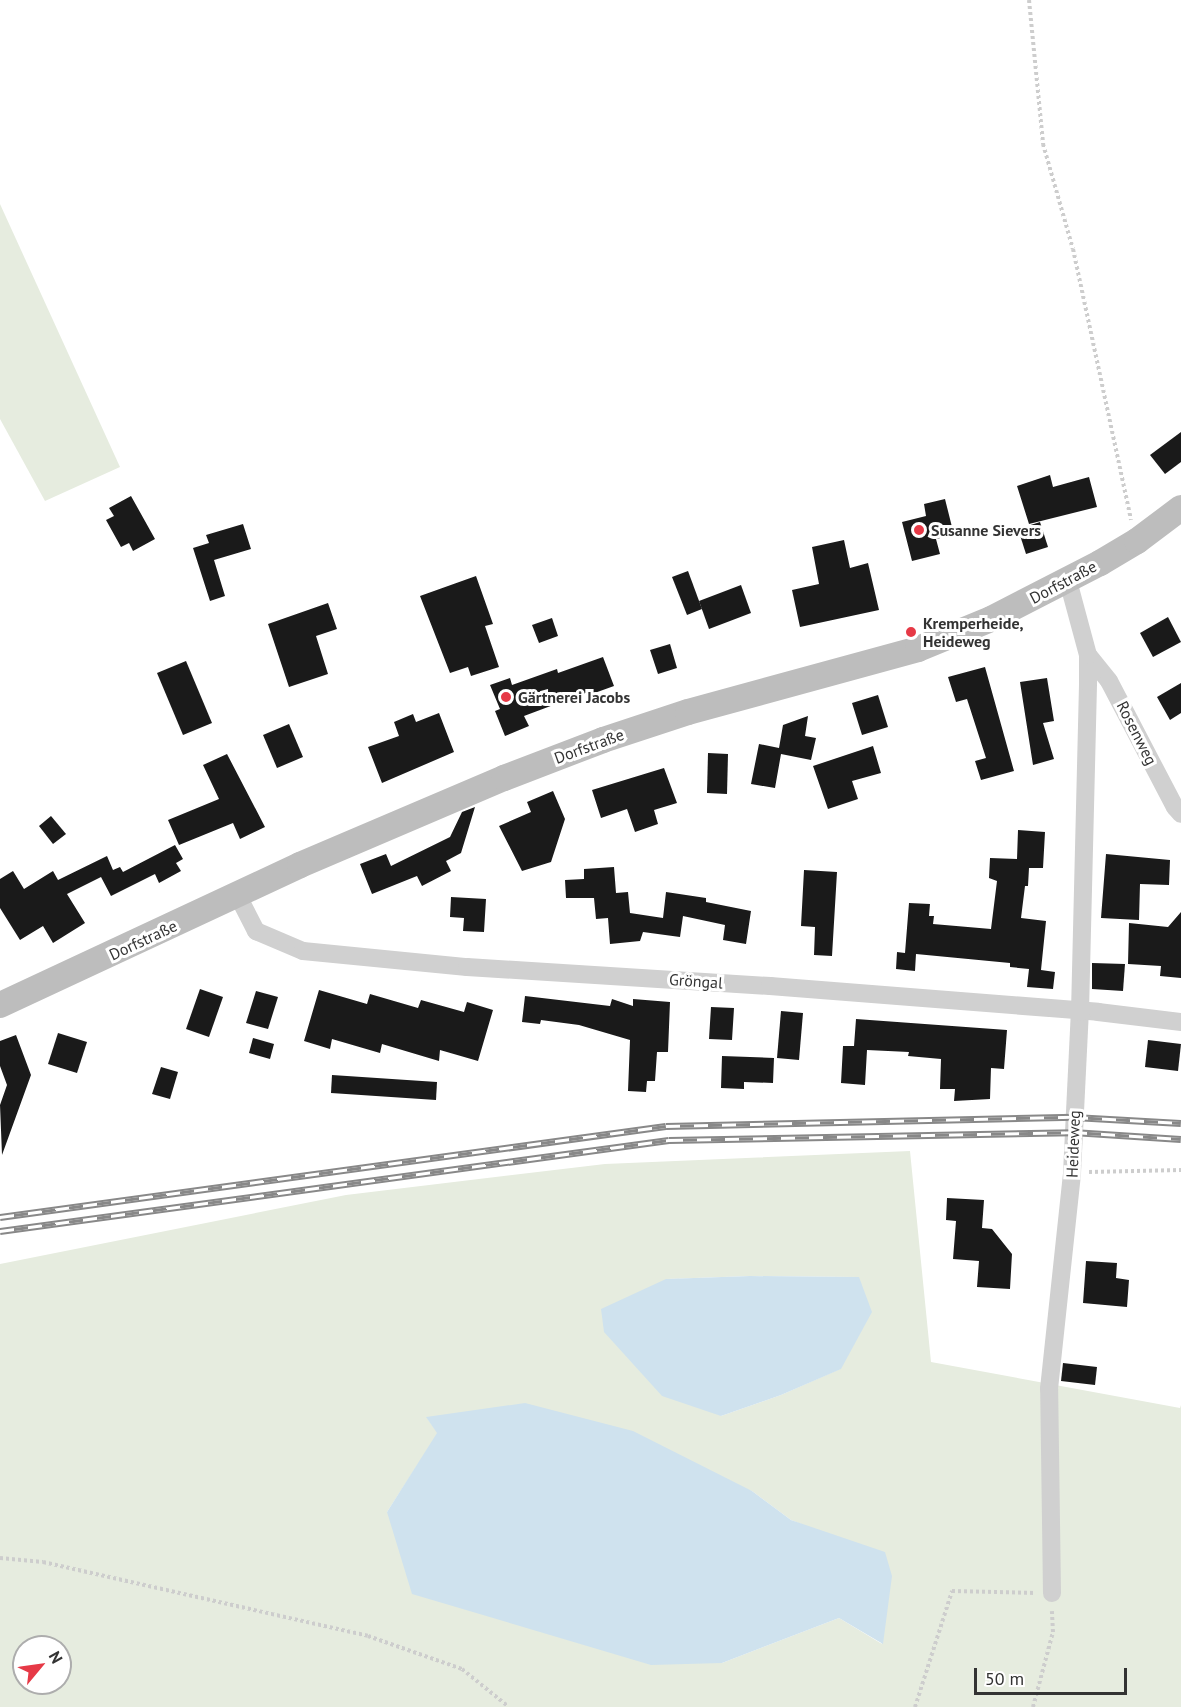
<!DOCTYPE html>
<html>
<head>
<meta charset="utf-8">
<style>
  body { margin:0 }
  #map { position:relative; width:1181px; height:1707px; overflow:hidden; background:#fff; font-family:"PT Sans",sans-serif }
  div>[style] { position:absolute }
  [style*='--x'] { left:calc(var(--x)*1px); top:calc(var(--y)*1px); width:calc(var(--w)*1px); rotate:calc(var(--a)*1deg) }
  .green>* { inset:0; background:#e6ecdf }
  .water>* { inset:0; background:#cfe2ee }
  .building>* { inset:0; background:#1a1a1a }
  .path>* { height:4px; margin-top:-2px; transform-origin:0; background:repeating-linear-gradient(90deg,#cdcdcd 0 3px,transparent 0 6px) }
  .street>* { height:18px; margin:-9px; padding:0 9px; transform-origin:9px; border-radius:9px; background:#d0d0d0 }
  .secondary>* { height:26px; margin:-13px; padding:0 13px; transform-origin:13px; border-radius:13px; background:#bdbdbd }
  .rail>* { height:7px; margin-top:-3.5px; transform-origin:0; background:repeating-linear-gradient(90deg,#fff 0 14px,#888 0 28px); box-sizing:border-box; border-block:2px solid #888 }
  .dots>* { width:16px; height:16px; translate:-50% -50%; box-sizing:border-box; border:3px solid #fff; border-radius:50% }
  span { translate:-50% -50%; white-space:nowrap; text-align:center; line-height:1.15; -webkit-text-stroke:6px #fff; paint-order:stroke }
  .poi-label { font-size:16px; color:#333; font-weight:700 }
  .left { translate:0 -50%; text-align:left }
  .street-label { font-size:16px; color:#333 }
  .north { position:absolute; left:12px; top:1635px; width:60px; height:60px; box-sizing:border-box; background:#fff; border:2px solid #adadad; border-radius:50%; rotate:61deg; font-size:16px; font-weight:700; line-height:24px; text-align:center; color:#333 }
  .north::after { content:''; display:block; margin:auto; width:21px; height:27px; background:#e63946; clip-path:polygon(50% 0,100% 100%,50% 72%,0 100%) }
  .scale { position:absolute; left:974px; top:1668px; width:153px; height:27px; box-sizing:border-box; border:3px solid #333; border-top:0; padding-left:8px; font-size:18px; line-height:21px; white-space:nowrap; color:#333; -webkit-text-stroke:4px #fff; paint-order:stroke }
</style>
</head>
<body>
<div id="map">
  <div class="green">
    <div style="clip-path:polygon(0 204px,120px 467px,45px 501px,0 419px)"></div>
    <div style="clip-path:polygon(evenodd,910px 1151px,931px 1362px,1180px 1408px,1181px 1405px,1181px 1707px,0 1707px,0 1264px,346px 1195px,605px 1164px,910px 1151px,750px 1276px,859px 1277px,840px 1369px,781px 1395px,721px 1416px,666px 1279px,750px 1276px,910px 1151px,427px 1418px,752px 1491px,791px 1520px,819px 1531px,882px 1644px,839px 1618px,722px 1663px,387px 1512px,438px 1433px,427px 1418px,910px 1151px,24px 1647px,60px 1647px,60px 1683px,24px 1683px,24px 1647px)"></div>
  </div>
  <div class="water">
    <div style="clip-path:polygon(750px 1276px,859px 1277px,872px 1312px,841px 1369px,781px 1395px,721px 1416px,662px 1396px,604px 1332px,601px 1309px,666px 1279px)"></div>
    <div style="clip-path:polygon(525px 1403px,633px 1431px,752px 1491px,791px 1520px,885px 1552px,892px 1576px,883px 1644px,839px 1618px,722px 1663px,651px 1665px,412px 1594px,387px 1512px,437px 1433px,426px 1417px)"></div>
  </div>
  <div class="building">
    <div style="clip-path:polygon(1181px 432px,1181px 462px,1165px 474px,1150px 455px)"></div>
    <div style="clip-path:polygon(1050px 475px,1053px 487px,1089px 477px,1097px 507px,1029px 524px,1017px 486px)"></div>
    <div style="clip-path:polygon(131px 496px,155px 539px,133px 551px,129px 543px,121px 547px,106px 520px,114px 516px,109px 508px)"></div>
    <div style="clip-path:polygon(945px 499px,954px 535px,936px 539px,940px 554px,912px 561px,902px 522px,926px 516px,924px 504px)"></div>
    <div style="clip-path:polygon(1040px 522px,1048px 547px,1026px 554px,1018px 529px)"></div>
    <div style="clip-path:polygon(243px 524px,251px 549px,214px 560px,225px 596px,210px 601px,193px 548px,209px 543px,206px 535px)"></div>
    <div style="clip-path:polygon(844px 540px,850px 568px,868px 563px,879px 610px,800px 627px,792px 590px,819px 584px,812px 547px)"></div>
    <div style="clip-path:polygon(688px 571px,702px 609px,687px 615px,672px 577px)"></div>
    <div style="clip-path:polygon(476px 576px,493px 624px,485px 626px,499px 667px,471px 676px,468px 667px,450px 673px,420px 596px)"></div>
    <div style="clip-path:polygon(741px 585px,751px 613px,709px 629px,699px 601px)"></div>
    <div style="clip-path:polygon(328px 603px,337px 629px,316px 636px,328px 674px,289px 687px,268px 624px)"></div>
    <div style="clip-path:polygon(1168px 617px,1181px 642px,1153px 657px,1140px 633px)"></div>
    <div style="clip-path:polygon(552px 618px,558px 636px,539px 643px,532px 625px)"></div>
    <div style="clip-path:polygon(670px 644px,677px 668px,658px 674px,650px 650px)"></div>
    <div style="clip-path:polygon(603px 657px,614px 686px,589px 695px,588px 692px,524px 716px,529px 726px,505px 736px,495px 711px,500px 709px,490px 685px,510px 678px,512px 685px,557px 669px,558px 673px)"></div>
    <div style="clip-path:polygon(186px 661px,212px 723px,183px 735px,157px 673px)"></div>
    <div style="clip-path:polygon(985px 667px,1014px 771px,981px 780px,975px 761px,986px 758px,967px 699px,956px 702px,948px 677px)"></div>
    <div style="clip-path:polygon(1047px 678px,1054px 721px,1043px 723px,1054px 759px,1033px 765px,1020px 682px)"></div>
    <div style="clip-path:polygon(1181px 683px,1181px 713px,1170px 720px,1157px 697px)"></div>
    <div style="clip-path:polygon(878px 695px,888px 727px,862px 735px,852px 703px)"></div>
    <div style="clip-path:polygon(439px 713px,454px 752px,382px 783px,368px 747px,399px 736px,394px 722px,413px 714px,416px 722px)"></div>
    <div style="clip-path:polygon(808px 716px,805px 736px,816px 738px,811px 760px,781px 754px,775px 788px,751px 784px,759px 744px,779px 748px,783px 725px)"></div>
    <div style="clip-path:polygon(289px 724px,303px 757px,277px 768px,263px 735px)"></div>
    <div style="clip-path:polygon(873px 746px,881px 773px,852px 781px,858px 799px,828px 809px,813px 766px)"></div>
    <div style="clip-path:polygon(708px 753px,728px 754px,727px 794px,707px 793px)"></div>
    <div style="clip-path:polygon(227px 754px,265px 827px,240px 839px,233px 823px,179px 845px,168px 820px,219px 799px,203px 765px)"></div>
    <div style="clip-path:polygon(664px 768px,677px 803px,654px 810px,658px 824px,635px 832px,627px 809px,601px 818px,592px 790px)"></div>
    <div style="clip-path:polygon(553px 791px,565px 819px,551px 862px,522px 871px,499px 826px,531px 812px,527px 802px)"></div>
    <div style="clip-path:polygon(475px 807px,461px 853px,446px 861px,451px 871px,422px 886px,417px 876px,372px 894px,360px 864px,386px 854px,391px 866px,450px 837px,462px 812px)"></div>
    <div style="clip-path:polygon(51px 816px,66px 834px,53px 844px,39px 826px)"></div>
    <div style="clip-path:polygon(1018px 830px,1045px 832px,1043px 868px,1029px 868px,1028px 886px,1025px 886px,1021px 918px,1046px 921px,1041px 970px,1055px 972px,1053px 989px,1027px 987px,1029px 969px,1010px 967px,1010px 963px,916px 954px,915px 971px,896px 969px,897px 952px,905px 953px,909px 903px,930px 904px,929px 916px,934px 916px,933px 924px,991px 929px,997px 881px,989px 878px,990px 858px,1017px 859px)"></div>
    <div style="clip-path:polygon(175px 845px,183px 859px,176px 863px,181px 871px,159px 883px,155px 874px,111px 896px,101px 877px,67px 894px,85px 923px,53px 943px,43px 926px,20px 940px,0 908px,0 879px,13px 871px,24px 889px,53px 871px,58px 880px,107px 856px,113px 870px,120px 867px,123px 872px)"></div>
    <div style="clip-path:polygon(1106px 854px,1170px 860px,1169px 885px,1140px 884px,1139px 920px,1101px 918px)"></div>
    <div style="clip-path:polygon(614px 867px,616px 893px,628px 892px,630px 913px,663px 918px,666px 892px,706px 898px,706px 902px,751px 911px,746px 944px,723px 940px,725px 925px,683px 916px,680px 937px,643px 932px,640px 941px,610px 944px,608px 918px,596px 919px,594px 898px,566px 898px,565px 880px,584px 879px,584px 869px)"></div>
    <div style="clip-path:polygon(804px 870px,837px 872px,832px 956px,814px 955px,815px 927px,801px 926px)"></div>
    <div style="clip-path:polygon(451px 897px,486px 899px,484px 932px,463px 931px,464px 918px,450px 917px)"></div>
    <div style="clip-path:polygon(1181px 912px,1181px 978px,1160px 976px,1161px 966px,1128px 964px,1129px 923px,1168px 927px)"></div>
    <div style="clip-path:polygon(1092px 963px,1125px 964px,1123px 991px,1092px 989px)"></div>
    <div style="clip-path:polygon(200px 989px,223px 997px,209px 1037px,186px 1029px)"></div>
    <div style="clip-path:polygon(319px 990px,367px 1004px,370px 994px,418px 1008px,421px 1000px,464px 1012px,467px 1002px,493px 1010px,478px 1061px,440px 1050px,439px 1061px,382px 1044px,380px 1053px,332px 1039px,330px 1049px,304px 1041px)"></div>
    <div style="clip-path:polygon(256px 991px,278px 997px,268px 1029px,246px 1023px)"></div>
    <div style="clip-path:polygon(525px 996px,610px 1006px,612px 999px,633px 1006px,633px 999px,670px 1002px,668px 1052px,657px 1052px,655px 1081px,647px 1081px,646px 1092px,628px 1091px,630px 1040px,579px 1025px,541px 1020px,540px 1024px,522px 1022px)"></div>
    <div style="clip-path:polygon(711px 1007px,734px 1008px,732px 1040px,709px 1039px)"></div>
    <div style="clip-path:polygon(781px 1011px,803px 1013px,799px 1060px,777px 1058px)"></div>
    <div style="clip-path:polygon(856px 1019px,1007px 1030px,1004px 1069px,991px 1068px,990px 1099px,954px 1101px,955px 1089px,940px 1089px,941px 1059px,908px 1056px,909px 1052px,867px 1050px,865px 1085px,841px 1083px,843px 1046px,854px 1046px)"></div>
    <div style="clip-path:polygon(58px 1033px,87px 1042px,77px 1073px,48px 1064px)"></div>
    <div style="clip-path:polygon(16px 1035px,31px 1075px,2px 1155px,0 1105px,7px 1085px,0 1066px,0 1041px)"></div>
    <div style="clip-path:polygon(253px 1038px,274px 1044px,270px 1059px,249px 1053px)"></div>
    <div style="clip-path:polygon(1148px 1040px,1181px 1044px,1178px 1071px,1145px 1067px)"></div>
    <div style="clip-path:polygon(722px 1056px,774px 1058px,773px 1083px,744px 1082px,744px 1089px,721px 1088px)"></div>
    <div style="clip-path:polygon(161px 1067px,178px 1072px,170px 1099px,152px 1094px)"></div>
    <div style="clip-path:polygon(332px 1075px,437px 1082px,436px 1100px,331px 1093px)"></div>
    <div style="clip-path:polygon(947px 1198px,984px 1200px,982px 1228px,992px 1229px,1012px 1254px,1010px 1289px,977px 1287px,979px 1261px,953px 1259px,956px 1221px,946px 1220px)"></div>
    <div style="clip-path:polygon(1086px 1261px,1117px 1263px,1116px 1278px,1129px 1280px,1127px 1307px,1083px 1303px)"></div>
    <div style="clip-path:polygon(1063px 1363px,1097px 1367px,1095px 1385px,1061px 1381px)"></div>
  </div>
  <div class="path">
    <div style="--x:1029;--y:0;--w:145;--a:84.4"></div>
    <div style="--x:1043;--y:144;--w:109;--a:74.1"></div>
    <div style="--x:1073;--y:249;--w:277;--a:77.9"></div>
    <div style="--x:1089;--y:1172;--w:92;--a:-1.2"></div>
    <div style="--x:0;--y:1558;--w:43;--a:5.3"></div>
    <div style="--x:43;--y:1562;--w:333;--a:12.8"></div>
    <div style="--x:368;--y:1636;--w:100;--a:19.3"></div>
    <div style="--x:462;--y:1669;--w:60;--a:39"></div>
    <div style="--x:915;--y:1707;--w:122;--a:-72.3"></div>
    <div style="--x:952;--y:1591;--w:84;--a:1.4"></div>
    <div style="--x:1033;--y:1707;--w:78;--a:-75.1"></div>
    <div style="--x:1053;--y:1632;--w:21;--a:-93"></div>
  </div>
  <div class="street">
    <div style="--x:1088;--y:655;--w:33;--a:51"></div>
    <div style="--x:1109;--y:681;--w:142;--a:62.4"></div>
    <div style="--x:1175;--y:807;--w:9;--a:49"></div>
    <div style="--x:237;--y:894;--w:42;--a:62.8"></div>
    <div style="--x:256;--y:931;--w:51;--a:23.1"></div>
    <div style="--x:303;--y:951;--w:165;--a:5.6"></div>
    <div style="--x:467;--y:967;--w:304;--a:3.6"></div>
    <div style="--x:770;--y:986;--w:329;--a:4.5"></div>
    <div style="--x:1098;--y:1012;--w:84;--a:6.9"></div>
    <div style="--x:1052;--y:1593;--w:204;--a:-90.8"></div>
    <div style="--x:1049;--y:1389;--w:217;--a:-83.9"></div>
    <div style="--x:1072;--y:1173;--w:161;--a:-87.2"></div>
    <div style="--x:1080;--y:1012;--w:330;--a:-88.6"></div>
    <div style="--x:1088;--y:682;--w:27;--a:-90"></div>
    <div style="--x:1088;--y:655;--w:77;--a:-105.1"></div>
  </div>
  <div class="secondary">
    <div style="--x:0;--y:1005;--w:331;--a:-25"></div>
    <div style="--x:300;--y:865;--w:222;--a:-23.1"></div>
    <div style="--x:504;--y:778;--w:106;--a:-21"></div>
    <div style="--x:603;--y:740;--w:89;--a:-18.2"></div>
    <div style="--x:688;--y:712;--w:238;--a:-15.3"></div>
    <div style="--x:918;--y:649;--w:79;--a:-22.3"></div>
    <div style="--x:991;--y:619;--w:123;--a:-27.2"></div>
    <div style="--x:1100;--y:563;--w:43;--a:-30.7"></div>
    <div style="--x:1137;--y:541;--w:55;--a:-36.9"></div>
  </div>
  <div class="rail">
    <div style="--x:0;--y:1217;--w:672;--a:-7.78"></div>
    <div style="--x:666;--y:1126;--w:408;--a:-1.3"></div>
    <div style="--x:1074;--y:1117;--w:107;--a:3.2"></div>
    <div style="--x:0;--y:1231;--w:675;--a:-7.75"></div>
    <div style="--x:669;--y:1140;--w:404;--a:-1.1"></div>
    <div style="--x:1073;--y:1132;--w:108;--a:3.7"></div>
  </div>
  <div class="dots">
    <div style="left:919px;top:530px;background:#e63946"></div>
    <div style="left:911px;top:632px;background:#e63946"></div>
    <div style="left:506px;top:697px;background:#e63946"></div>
  </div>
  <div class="poi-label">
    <span class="left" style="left:931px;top:530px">Susanne Sievers</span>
    <span class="left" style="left:923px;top:632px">Kremperheide,<br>Heideweg</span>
    <span class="left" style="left:518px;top:697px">Gärtnerei Jacobs</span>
  </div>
  <div class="street-label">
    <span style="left:1063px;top:582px;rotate:-28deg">Dorfstraße</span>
    <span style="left:1137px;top:733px;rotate:63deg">Rosenweg</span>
    <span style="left:589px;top:746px;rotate:-20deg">Dorfstraße</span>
    <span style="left:143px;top:940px;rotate:-25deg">Dorfstraße</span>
    <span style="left:696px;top:981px;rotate:4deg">Gröngal</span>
    <span style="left:1073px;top:1144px;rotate:-88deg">Heideweg</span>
  </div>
  <div class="north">N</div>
  <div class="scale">50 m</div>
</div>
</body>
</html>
